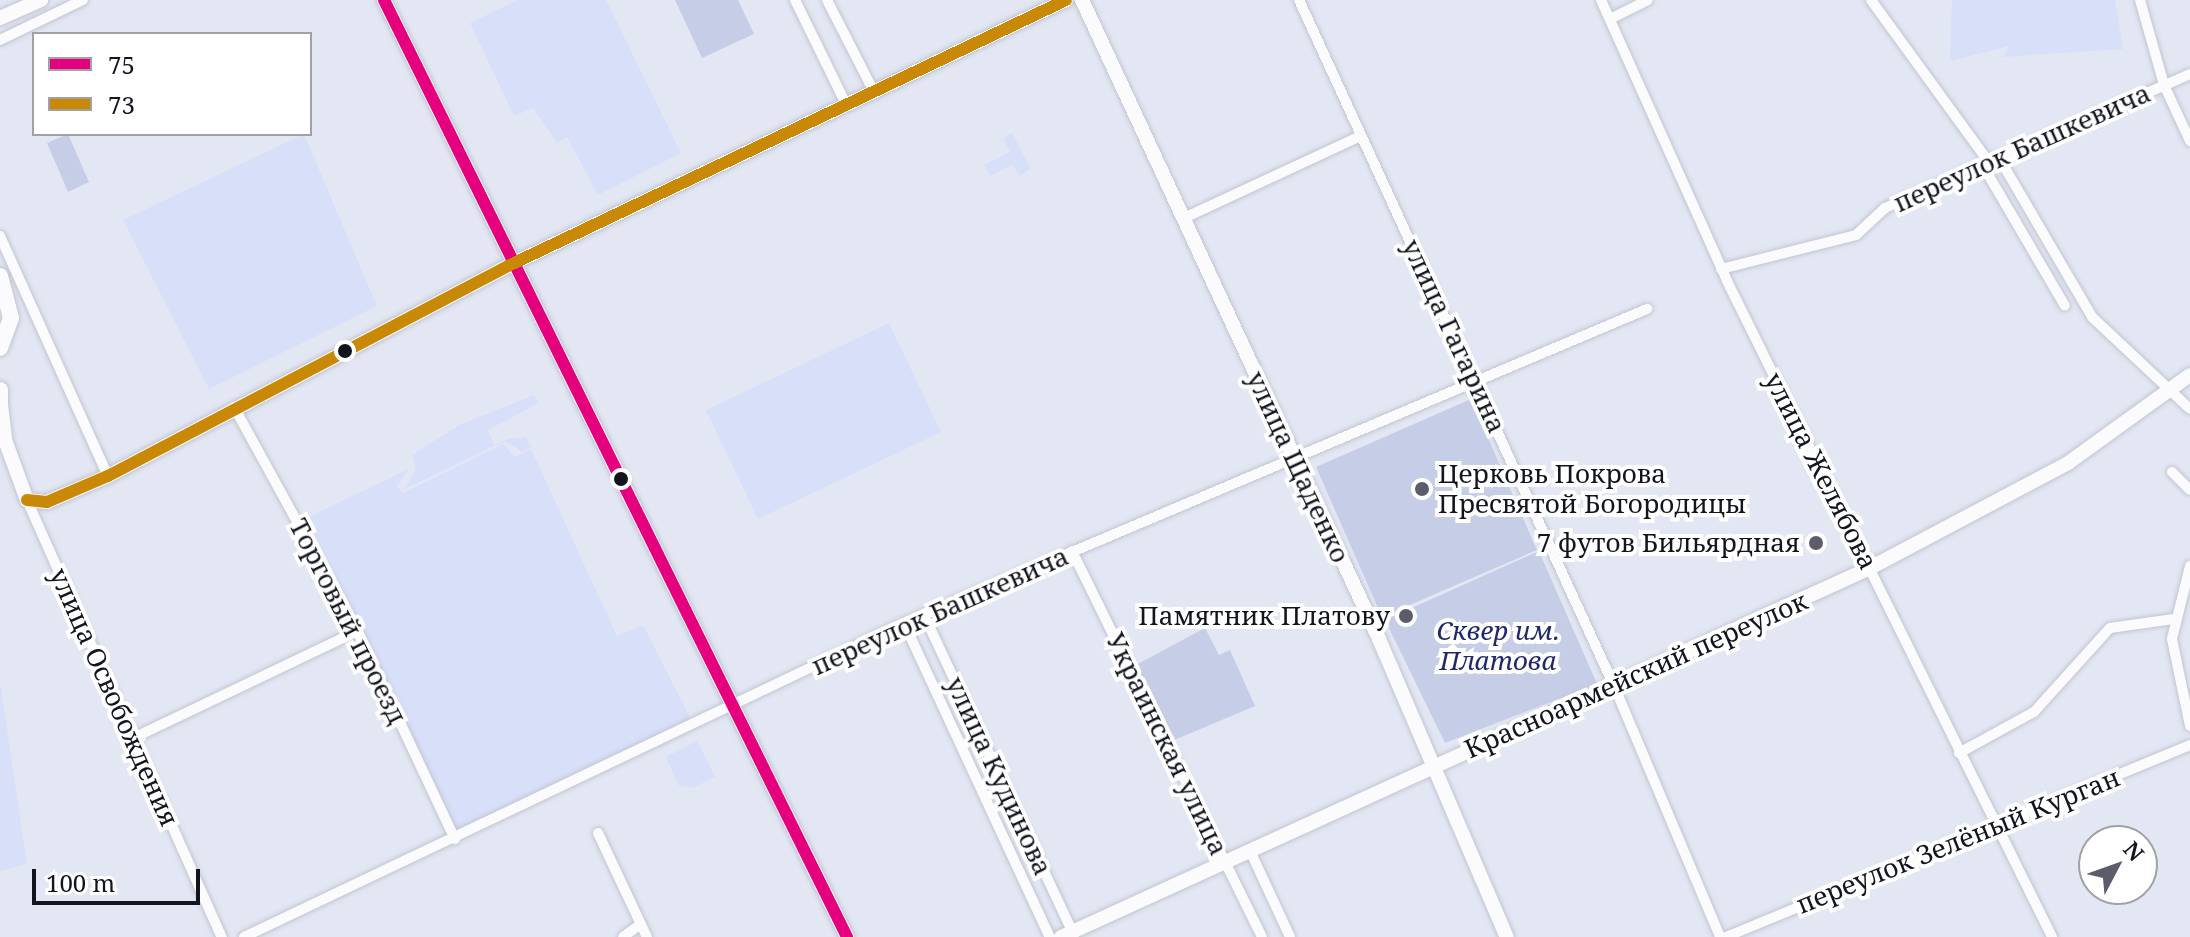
<!DOCTYPE html>
<html>
<head>
<meta charset="utf-8">
<style>
  body { margin:0 }
  #map { position:relative; width:2190px; height:937px; overflow:hidden; background:#e3e7f4; font-family:"Noto Serif",serif }
  div>[style] { position:absolute }
  [style*='--x'] { left:calc(var(--x)*1px); top:calc(var(--y)*1px); width:calc(var(--w)*1px); rotate:calc(var(--a)*1deg) }
  .built>* { inset:0; background:#d8dff9 }
  .green>* { inset:0; background:#c6cde6 }
  .roads { filter:drop-shadow(0 0 2px #c2c5d0) drop-shadow(0 0 2px #c2c5d0) }
  .street>* { height:10px; margin:-5px; padding:0 5px; transform-origin:5px; border-radius:5px; background:#fbfbfd }
  .secondary>* { height:14px; margin:-7px; padding:0 7px; transform-origin:7px; border-radius:7px; background:#fbfbfd }
  .primary>* { height:16px; margin:-8px; padding:0 8px; transform-origin:8px; border-radius:8px; background:#fbfbfd }
  .bus-1>* { height:12px; margin:-6px; padding:0 6px; transform-origin:6px; border-radius:6px; background:#e5007d }
  .bus-2>* { height:12px; margin:-6px; padding:0 6px; transform-origin:6px; border-radius:6px; background:#c98906 }
  .dots>* { width:22px; height:22px; translate:-50% -50%; box-sizing:border-box; border:4px solid #fff; border-radius:50% }
  span { translate:-50% -50%; white-space:nowrap; text-align:center; line-height:1.15; -webkit-text-stroke:8px #fff; paint-order:stroke }
  .street-label { font-size:26px; color:#12151f }
  .poi-label { font-size:26px; color:#12151f }
  .left { translate:0 -50%; text-align:left }
  .right { translate:-100% -50%; text-align:right }
  .park-label { font-size:26px; color:#20286b; font-style:italic }
  .legend { position:absolute; left:32px; top:32px; width:280px; height:104px; box-sizing:border-box; background:#fff; border:2px solid #a0a1a5; margin:0; padding:10px 14px; list-style:none; font-size:24px; color:#12151f }
  .legend li { display:flex; align-items:center; gap:16px; height:40px }
  .legend b { width:40px; border:2px solid #a0a1a5 }
  .north { position:absolute; left:2078px; top:825px; width:80px; height:80px; box-sizing:border-box; background:#fff; border:2px solid #a0a1a5; border-radius:50%; rotate:49deg; font-size:22px; font-weight:700; line-height:32px; text-align:center; color:#12151f }
  .north::after { content:''; display:block; margin:auto; width:28px; height:36px; background:#5b5e6a; clip-path:polygon(50% 0,100% 100%,50% 72%,0 100%) }
  .scale { position:absolute; left:32px; top:869px; width:168px; height:36px; box-sizing:border-box; border:4px solid #12151f; border-top:0; padding-left:10px; font-size:24px; line-height:28px; white-space:nowrap; color:#12151f; -webkit-text-stroke:6px #fff; paint-order:stroke }
</style>
</head>
<body>
<div id="map">
  <div class="built">
    <div style="clip-path:polygon(518px 0,606px 0,681px 153px,598px 195px,567px 137px,557px 143px,533px 108px,514px 116px,470px 23px)"></div>
    <div style="clip-path:polygon(1952px 0,2115px 0,2123px 49px,2003px 57px,2009px 46px,1950px 61px)"></div>
    <div style="clip-path:polygon(1012px 133px,1031px 169px,1019px 176px,1013px 164px,990px 176px,984px 165px,1010px 152px,1003px 138px)"></div>
    <div style="clip-path:polygon(304px 134px,377px 306px,209px 389px,123px 220px)"></div>
    <div style="clip-path:polygon(889px 323px,941px 432px,758px 519px,706px 410px)"></div>
    <div style="clip-path:polygon(534px 395px,539px 403px,488px 430px,494px 445px,509px 439px,526px 437px,531px 447px,522px 452px,505px 441px,405px 489px,416px 469px,412px 455px,459px 425px)"></div>
    <div style="clip-path:polygon(503px 444px,515px 457px,531px 449px,617px 636px,643px 625px,694px 725px,455px 839px,304px 519px,409px 469px,397px 486px,403px 493px)"></div>
    <div style="clip-path:polygon(0 682px,27px 864px,0 871px)"></div>
    <div style="clip-path:polygon(697px 741px,715px 777px,692px 788px,678px 785px,666px 757px)"></div>
  </div>
  <div class="green">
    <div style="clip-path:polygon(675px 0,738px 0,754px 34px,702px 58px)"></div>
    <div style="clip-path:polygon(68px 134px,89px 182px,68px 192px,47px 143px)"></div>
    <div style="clip-path:polygon(1471px 399px,1537px 550px,1382px 617px,1316px 467px)"></div>
    <div style="clip-path:polygon(1539px 551px,1597px 684px,1445px 743px,1385px 620px)"></div>
    <div style="clip-path:polygon(1205px 628px,1219px 655px,1230px 650px,1255px 706px,1172px 741px,1134px 666px)"></div>
  </div>
  <div class="roads">
    <div class="street">
      <div style="--x:795;--y:0;--w:116;--a:63.9"></div>
      <div style="--x:827;--y:0;--w:101;--a:62.9"></div>
      <div style="--x:1299;--y:0;--w:757;--a:65.33"></div>
      <div style="--x:1615;--y:688;--w:270;--a:67.1"></div>
      <div style="--x:1601;--y:0;--w:308;--a:65.8"></div>
      <div style="--x:1727;--y:281;--w:732;--a:63.64"></div>
      <div style="--x:1871;--y:0;--w:199;--a:54"></div>
      <div style="--x:2140;--y:0;--w:88;--a:74.2"></div>
      <div style="--x:2164;--y:85;--w:62;--a:65.1"></div>
      <div style="--x:1610;--y:19;--w:42;--a:-26.6"></div>
      <div style="--x:0;--y:40;--w:92;--a:-25.7"></div>
      <div style="--x:1998;--y:156;--w:186;--a:59.7"></div>
      <div style="--x:2092;--y:317;--w:134;--a:43.2"></div>
      <div style="--x:1982;--y:164;--w:164;--a:59.7"></div>
      <div style="--x:1184;--y:218;--w:195;--a:-24.9"></div>
      <div style="--x:0;--y:236;--w:263;--a:65.8"></div>
      <div style="--x:1721;--y:269;--w:139;--a:-14.1"></div>
      <div style="--x:1856;--y:235;--w:40;--a:-43"></div>
      <div style="--x:1885;--y:208;--w:333;--a:-23.7"></div>
      <div style="--x:234;--y:407;--w:256;--a:61.2"></div>
      <div style="--x:357;--y:631;--w:230;--a:64.8"></div>
      <div style="--x:2172;--y:472;--w:25;--a:45"></div>
      <div style="--x:27;--y:500;--w:479;--a:66"></div>
      <div style="--x:1072;--y:551;--w:430;--a:63.8"></div>
      <div style="--x:2190;--y:566;--w:75;--a:103.9"></div>
      <div style="--x:2172;--y:639;--w:89;--a:78.3"></div>
      <div style="--x:924;--y:615;--w:353;--a:64.9"></div>
      <div style="--x:904;--y:623;--w:346;--a:65.1"></div>
      <div style="--x:131;--y:739;--w:250;--a:-25.5"></div>
      <div style="--x:1959;--y:753;--w:85;--a:-28.7"></div>
      <div style="--x:2034;--y:712;--w:113;--a:-47.9"></div>
      <div style="--x:2110;--y:628;--w:64;--a:-8.1"></div>
      <div style="--x:598;--y:833;--w:115;--a:64.8"></div>
      <div style="--x:1252;--y:855;--w:90;--a:65.1"></div>
      <div style="--x:244;--y:937;--w:731;--a:-25.44"></div>
      <div style="--x:904;--y:623;--w:807;--a:-22.91"></div>
      <div style="--x:623;--y:937;--w:22;--a:-36"></div>
      <div style="--x:1726;--y:937;--w:502;--a:-22.48"></div>
    </div>
    <div class="secondary">
      <div style="--x:384;--y:0;--w:1045;--a:63.7"></div>
      <div style="--x:1082;--y:0;--w:705;--a:65.07"></div>
      <div style="--x:1379;--y:639;--w:324;--a:66.8"></div>
      <div style="--x:0;--y:18;--w:45;--a:-23.7"></div>
      <div style="--x:1;--y:405;--w:35;--a:83"></div>
      <div style="--x:5;--y:440;--w:64;--a:69.9"></div>
      <div style="--x:27;--y:500;--w:20;--a:6"></div>
      <div style="--x:47;--y:502;--w:66;--a:-23.1"></div>
      <div style="--x:108;--y:476;--w:454;--a:-27.7"></div>
      <div style="--x:510;--y:265;--w:616;--a:-25.48"></div>
      <div style="--x:1061;--y:937;--w:889;--a:-24.52"></div>
      <div style="--x:1870;--y:568;--w:224;--a:-27.9"></div>
      <div style="--x:2068;--y:463;--w:150;--a:-35.8"></div>
    </div>
    <div class="primary">
      <div style="--x:0;--y:276;--w:43;--a:75.3"></div>
      <div style="--x:11;--y:318;--w:32;--a:110"></div>
      <div style="--x:0;--y:390;--w:17;--a:90"></div>
    </div>
  </div>
  <div class="bus-1">
    <div style="--x:384;--y:0;--w:1045;--a:63.7"></div>
  </div>
  <div class="bus-2">
    <div style="--x:27;--y:500;--w:20;--a:6"></div>
    <div style="--x:47;--y:502;--w:66;--a:-23.1"></div>
    <div style="--x:108;--y:476;--w:454;--a:-27.7"></div>
    <div style="--x:510;--y:265;--w:616;--a:-25.48"></div>
  </div>
  <div class="dots">
    <div style="left:345px;top:351px;background:#12151f"></div>
    <div style="left:621px;top:479px;background:#12151f"></div>
    <div style="left:1422px;top:489px;background:#5b5e6a"></div>
    <div style="left:1816px;top:543px;background:#5b5e6a"></div>
    <div style="left:1406px;top:616px;background:#5b5e6a"></div>
  </div>
  <div class="street-label">
    <span style="left:2022px;top:148px;rotate:-24deg">переулок Башкевича</span>
    <span style="left:1454px;top:336px;rotate:65deg">улица Гагарина</span>
    <span style="left:1298px;top:467px;rotate:65deg">улица Щаденко</span>
    <span style="left:1821px;top:471px;rotate:63deg">улица Желябова</span>
    <span style="left:940px;top:611px;rotate:-24deg">переулок Башкевича</span>
    <span style="left:348px;top:621px;rotate:63deg">Торговый проезд</span>
    <span style="left:1636px;top:675px;rotate:-24deg">Красноармейский переулок</span>
    <span style="left:114px;top:697px;rotate:66deg">улица Освобождения</span>
    <span style="left:1167px;top:744px;rotate:64deg">Украинская улица</span>
    <span style="left:999px;top:776px;rotate:65deg">улица Кудинова</span>
    <span style="left:1958px;top:841px;rotate:-22deg">переулок Зелёный Курган</span>
  </div>
  <div class="poi-label">
    <span class="left" style="left:1438px;top:489px">Церковь Покрова<br>Пресвятой Богородицы</span>
    <span class="right" style="left:1800px;top:543px">7 футов Бильярдная</span>
    <span class="right" style="left:1390px;top:616px">Памятник Платову</span>
  </div>
  <div class="park-label">
    <span style="left:1498px;top:646px">Сквер им.<br>Платова</span>
  </div>
  <ul class="legend">
  <li><b style="height:10px;background:#e5007d"></b>75</li>
  <li><b style="height:10px;background:#c98906"></b>73</li>
  </ul>
  <div class="north">N</div>
  <div class="scale">100 m</div>
</div>
</body>
</html>
